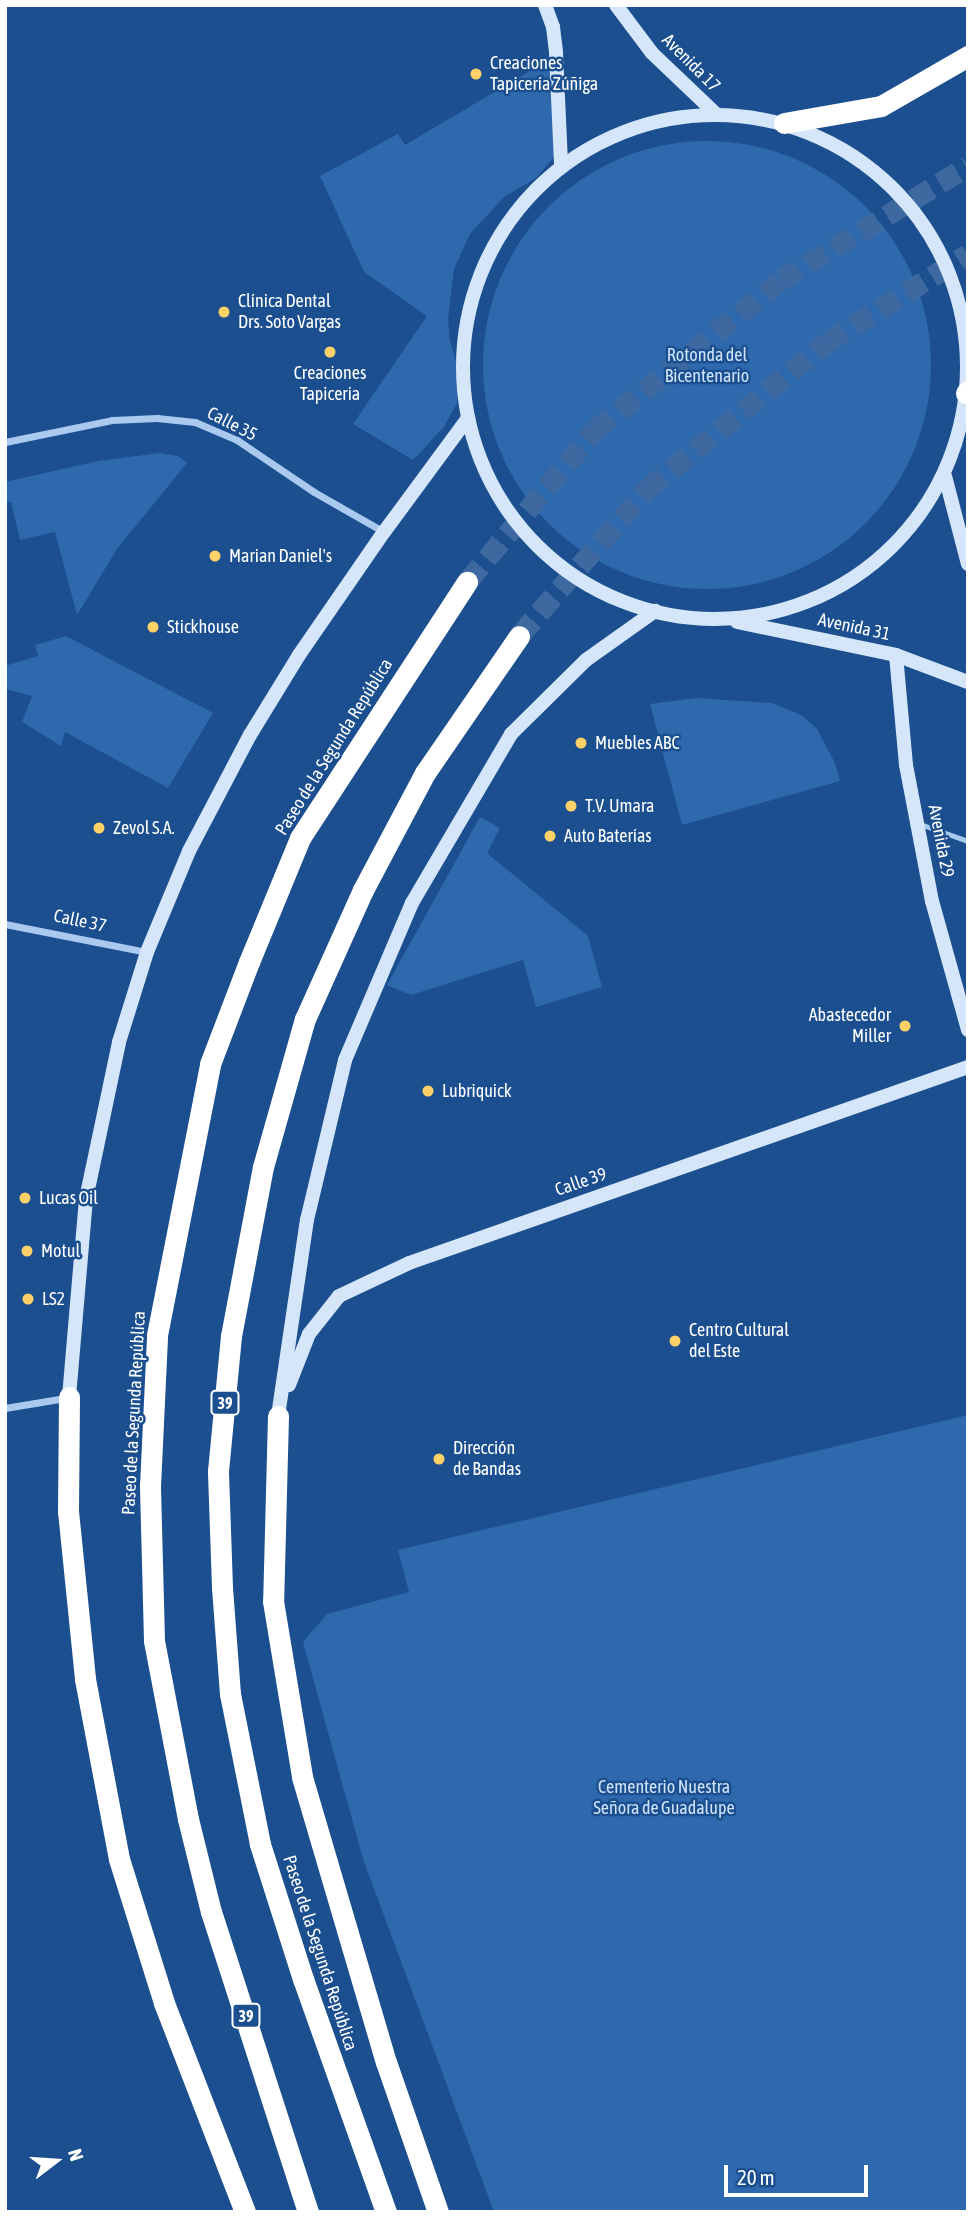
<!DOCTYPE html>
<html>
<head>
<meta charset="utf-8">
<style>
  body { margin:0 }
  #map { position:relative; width:973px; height:2217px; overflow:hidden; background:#1b4f8f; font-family:"Asap Condensed",sans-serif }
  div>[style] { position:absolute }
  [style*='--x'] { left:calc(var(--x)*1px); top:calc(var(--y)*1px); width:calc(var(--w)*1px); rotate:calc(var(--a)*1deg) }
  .green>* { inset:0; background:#2e69ad }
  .round { border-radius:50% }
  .highway-tunnel>* { height:21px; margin-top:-10.5px; transform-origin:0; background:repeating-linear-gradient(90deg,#3d69a0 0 21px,transparent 0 31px) }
  .lane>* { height:5px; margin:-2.5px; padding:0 2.5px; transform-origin:2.5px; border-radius:2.5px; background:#a9c9ee }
  .street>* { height:7px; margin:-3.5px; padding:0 3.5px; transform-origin:3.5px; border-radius:3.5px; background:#a9c9ee }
  .secondary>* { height:14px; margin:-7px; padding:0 7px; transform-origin:7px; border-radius:7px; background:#d6e6fa }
  .secondary>.ring { margin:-7px; padding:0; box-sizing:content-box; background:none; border:14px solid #d6e6fa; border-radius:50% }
  .highway>* { height:21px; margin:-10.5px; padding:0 10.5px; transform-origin:10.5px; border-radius:10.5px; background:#fff }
  .dots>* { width:19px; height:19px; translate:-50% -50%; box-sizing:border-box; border:4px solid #1b4f8f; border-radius:50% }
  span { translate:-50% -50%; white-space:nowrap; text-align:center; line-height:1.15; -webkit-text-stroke:5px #1b4f8f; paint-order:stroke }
  .shield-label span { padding:2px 5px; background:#1b4f8f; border:2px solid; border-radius:5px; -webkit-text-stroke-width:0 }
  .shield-label { font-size:16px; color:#fff; font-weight:700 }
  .street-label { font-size:18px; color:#fff }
  .poi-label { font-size:18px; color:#fff }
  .left { translate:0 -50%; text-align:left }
  .right { translate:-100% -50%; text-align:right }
  .park-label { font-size:18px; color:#cfe3fa }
  .frame { position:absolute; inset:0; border:7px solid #fff; pointer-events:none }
  .north { position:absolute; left:21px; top:2126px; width:70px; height:70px; -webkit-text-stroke:5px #1b4f8f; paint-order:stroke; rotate:73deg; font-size:19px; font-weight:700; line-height:28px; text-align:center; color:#fff }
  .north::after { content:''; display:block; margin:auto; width:24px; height:32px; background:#fff; clip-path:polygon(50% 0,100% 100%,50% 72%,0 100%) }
  .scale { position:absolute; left:724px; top:2165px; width:144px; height:32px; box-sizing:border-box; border:4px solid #fff; border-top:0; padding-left:9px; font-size:21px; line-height:24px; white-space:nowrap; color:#fff; -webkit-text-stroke:5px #1b4f8f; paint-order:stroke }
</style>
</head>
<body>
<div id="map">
  <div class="green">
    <div style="clip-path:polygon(550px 59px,557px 153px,536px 178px,504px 197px,470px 234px,454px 269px,448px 319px,450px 341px,459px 372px,457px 403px,444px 427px,413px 460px,353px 424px,427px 316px,364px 272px,320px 176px,398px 134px,405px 145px)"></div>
    <div class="round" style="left:483px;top:141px;width:448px;height:448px"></div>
    <div style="clip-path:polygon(160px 453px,178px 456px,187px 463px,117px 549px,77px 615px,55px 532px,20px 540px,11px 502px,5px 502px,5px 482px,98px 461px)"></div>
    <div style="clip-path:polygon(66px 636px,213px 713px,168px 788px,65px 732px,61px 746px,22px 722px,32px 696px,5px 689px,5px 666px,38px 656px,35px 645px)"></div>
    <div style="clip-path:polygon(696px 698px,772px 703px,803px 716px,817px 729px,835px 763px,840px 781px,682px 825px,650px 704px)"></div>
    <div style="clip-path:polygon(480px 817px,500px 828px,487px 853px,588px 936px,602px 987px,536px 1007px,523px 960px,411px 995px,387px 985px)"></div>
    <div style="clip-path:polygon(968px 1415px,968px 2212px,494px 2212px,363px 1859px,303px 1642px,327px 1614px,409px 1592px,398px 1550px)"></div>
  </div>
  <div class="highway-tunnel">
    <div style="--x:467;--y:582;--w:199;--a:-49.9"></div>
    <div style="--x:595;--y:430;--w:239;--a:-38.9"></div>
    <div style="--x:781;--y:280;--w:219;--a:-31.4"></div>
    <div style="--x:519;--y:636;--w:195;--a:-49"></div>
    <div style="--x:647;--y:489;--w:232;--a:-39.2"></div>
    <div style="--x:827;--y:342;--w:166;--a:-32"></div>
  </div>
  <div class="lane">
    <div style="--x:920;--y:824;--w:51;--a:19.5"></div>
  </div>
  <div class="street">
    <div style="--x:5;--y:442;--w:109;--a:-11.6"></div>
    <div style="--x:112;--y:420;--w:45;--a:-2.5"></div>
    <div style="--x:157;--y:418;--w:38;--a:6"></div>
    <div style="--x:195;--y:422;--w:46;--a:23.2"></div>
    <div style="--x:237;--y:440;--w:93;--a:34"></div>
    <div style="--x:314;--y:492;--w:81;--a:29.7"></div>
    <div style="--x:5;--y:924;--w:145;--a:11.2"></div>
    <div style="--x:5;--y:1408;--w:61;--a:-9.5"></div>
  </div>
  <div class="secondary">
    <div style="--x:545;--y:5;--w:23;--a:70"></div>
    <div style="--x:553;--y:27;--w:26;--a:83"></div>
    <div style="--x:556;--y:53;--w:112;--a:87.4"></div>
    <div style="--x:616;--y:5;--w:60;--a:53.1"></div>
    <div style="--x:652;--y:53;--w:87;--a:43.6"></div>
    <div class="ring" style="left:463px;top:115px;width:490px;height:490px"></div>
    <div style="--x:945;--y:476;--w:91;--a:75.4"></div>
    <div style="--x:737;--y:622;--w:162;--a:11.7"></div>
    <div style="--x:896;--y:655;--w:77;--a:20.6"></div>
    <div style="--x:896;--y:655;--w:110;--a:84.8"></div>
    <div style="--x:906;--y:765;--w:138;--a:79.2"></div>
    <div style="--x:932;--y:901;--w:134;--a:74.4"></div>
    <div style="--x:289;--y:1385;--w:55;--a:-68.6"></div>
    <div style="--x:309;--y:1334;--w:48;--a:-51.7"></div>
    <div style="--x:339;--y:1296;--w:77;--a:-25.2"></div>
    <div style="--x:409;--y:1263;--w:592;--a:-19.32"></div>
    <div style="--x:69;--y:1397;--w:199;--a:-85.1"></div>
    <div style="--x:86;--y:1199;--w:160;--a:-78.1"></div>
    <div style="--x:119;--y:1042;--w:94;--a:-72.7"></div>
    <div style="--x:147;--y:952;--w:109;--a:-67.4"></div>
    <div style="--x:189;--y:851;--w:131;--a:-62.3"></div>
    <div style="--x:250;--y:735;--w:94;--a:-58.5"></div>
    <div style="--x:299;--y:655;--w:150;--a:-55.4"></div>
    <div style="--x:384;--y:532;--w:142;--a:-53.6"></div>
    <div style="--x:278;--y:1416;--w:198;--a:-81.6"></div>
    <div style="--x:307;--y:1220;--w:164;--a:-76.6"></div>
    <div style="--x:345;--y:1060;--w:171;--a:-66.9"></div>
    <div style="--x:412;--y:903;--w:196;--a:-59.6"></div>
    <div style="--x:511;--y:734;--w:105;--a:-44.6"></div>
    <div style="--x:586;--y:660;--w:85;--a:-35.4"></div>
  </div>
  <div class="highway">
    <div style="--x:784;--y:123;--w:98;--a:-9.9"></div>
    <div style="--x:881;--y:106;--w:100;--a:-29.9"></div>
    <div style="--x:966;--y:393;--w:3;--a:-45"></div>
    <div style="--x:69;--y:1397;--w:114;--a:90.5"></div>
    <div style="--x:68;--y:1511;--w:169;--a:84.2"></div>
    <div style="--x:85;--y:1679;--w:183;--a:79.3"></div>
    <div style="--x:119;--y:1859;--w:151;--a:72.6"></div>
    <div style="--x:164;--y:2003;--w:224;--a:68.8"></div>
    <div style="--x:278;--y:1416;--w:185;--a:91.5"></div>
    <div style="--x:273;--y:1601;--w:178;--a:80.6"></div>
    <div style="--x:302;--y:1777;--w:297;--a:73.6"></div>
    <div style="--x:386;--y:2062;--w:159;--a:70.9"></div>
    <div style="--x:308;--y:2212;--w:315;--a:-107.9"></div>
    <div style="--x:211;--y:1912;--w:96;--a:-103.9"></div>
    <div style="--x:188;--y:1819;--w:182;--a:-100.8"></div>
    <div style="--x:154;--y:1640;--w:154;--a:-91.5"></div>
    <div style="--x:150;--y:1486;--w:151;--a:-87.3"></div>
    <div style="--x:157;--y:1335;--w:276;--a:-78.9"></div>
    <div style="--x:210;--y:1064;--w:109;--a:-69.1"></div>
    <div style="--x:249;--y:962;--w:134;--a:-67.6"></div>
    <div style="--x:300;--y:838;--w:306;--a:-56.9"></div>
    <div style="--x:386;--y:2212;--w:247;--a:-109.6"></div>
    <div style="--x:303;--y:1979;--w:142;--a:-107.7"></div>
    <div style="--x:260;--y:1844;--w:153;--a:-101.3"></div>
    <div style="--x:230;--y:1694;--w:107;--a:-94.3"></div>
    <div style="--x:222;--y:1587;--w:116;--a:-92"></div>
    <div style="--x:218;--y:1471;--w:136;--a:-84.5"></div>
    <div style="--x:231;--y:1336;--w:172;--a:-79.3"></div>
    <div style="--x:263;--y:1167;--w:154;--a:-74.2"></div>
    <div style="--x:305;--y:1019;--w:141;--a:-65.8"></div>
    <div style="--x:363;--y:890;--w:132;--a:-62.1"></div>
    <div style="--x:425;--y:773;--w:166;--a:-55.5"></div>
  </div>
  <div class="dots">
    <div style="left:476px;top:74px;background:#ffd166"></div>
    <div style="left:224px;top:312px;background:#ffd166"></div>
    <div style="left:330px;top:352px;background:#ffd166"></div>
    <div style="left:215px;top:556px;background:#ffd166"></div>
    <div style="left:153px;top:627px;background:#ffd166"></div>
    <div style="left:581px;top:743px;background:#ffd166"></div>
    <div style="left:571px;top:806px;background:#ffd166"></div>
    <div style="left:99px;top:828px;background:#ffd166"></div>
    <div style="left:550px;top:836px;background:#ffd166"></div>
    <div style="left:905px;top:1026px;background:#ffd166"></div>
    <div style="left:428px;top:1091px;background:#ffd166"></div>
    <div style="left:25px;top:1198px;background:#ffd166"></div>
    <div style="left:27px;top:1251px;background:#ffd166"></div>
    <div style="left:28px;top:1299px;background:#ffd166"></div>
    <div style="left:675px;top:1341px;background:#ffd166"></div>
    <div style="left:439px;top:1459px;background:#ffd166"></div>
  </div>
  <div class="shield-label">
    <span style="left:225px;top:1403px">39</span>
    <span style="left:246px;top:2016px">39</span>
  </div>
  <div class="street-label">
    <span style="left:691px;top:63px;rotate:45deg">Avenida 17</span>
    <span style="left:232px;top:424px;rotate:27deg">Calle 35</span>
    <span style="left:854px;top:627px;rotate:12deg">Avenida 31</span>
    <span style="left:334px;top:747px;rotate:-58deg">Paseo de la Segunda República</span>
    <span style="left:941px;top:841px;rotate:79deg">Avenida 29</span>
    <span style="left:80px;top:921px;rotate:12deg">Calle 37</span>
    <span style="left:581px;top:1182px;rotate:-19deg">Calle 39</span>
    <span style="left:134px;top:1413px;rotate:-87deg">Paseo de la Segunda República</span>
    <span style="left:320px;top:1953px;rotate:72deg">Paseo de la Segunda República</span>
  </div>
  <div class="poi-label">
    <span class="left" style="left:490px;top:74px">Creaciones<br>Tapicería Zúñiga</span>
    <span class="left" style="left:238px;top:312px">Clínica Dental<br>Drs. Soto Vargas</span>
    <span style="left:330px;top:384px">Creaciones<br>Tapiceria</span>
    <span class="left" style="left:229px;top:556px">Marian Daniel's</span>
    <span class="left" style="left:167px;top:627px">Stickhouse</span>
    <span class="left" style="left:595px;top:743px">Muebles ABC</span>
    <span class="left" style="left:585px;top:806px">T.V. Umara</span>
    <span class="left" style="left:113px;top:828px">Zevol S.A.</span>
    <span class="left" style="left:564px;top:836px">Auto Baterías</span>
    <span class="right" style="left:891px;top:1026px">Abastecedor<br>Miller</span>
    <span class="left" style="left:442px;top:1091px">Lubriquick</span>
    <span class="left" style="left:39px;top:1198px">Lucas Oil</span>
    <span class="left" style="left:41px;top:1251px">Motul</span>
    <span class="left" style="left:42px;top:1299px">LS2</span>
    <span class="left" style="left:689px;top:1341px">Centro Cultural<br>del Este</span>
    <span class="left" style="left:453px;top:1459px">Dirección<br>de Bandas</span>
  </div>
  <div class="park-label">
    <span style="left:707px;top:366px">Rotonda del<br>Bicentenario</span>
    <span style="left:664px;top:1798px">Cementerio Nuestra<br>Señora de Guadalupe</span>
  </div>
  <div class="frame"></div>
  <div class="north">N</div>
  <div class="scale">20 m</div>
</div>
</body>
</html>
